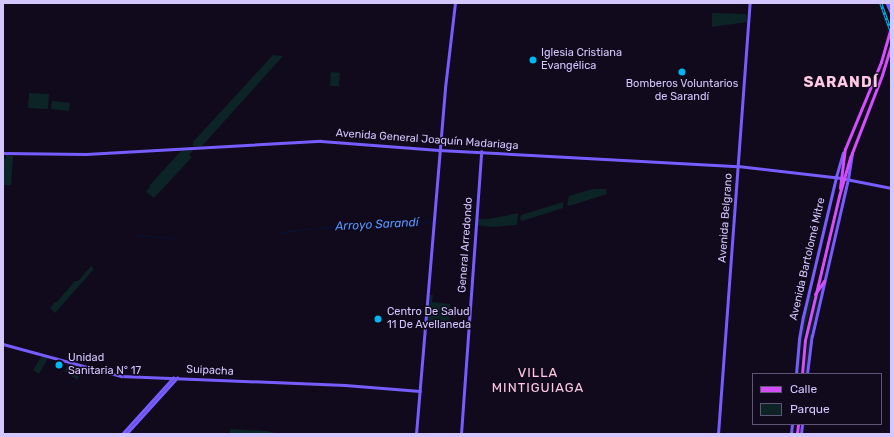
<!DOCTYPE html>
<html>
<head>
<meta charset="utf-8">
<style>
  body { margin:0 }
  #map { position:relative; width:894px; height:437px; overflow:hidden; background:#100a1c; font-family:Rubik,sans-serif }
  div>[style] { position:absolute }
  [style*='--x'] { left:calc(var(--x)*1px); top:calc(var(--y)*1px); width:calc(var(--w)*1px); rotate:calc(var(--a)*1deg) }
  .green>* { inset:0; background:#0d2426 }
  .stream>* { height:1px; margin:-0.5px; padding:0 0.5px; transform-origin:0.5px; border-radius:0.5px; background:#071239 }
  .secondary>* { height:2.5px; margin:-1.25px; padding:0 1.25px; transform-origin:1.25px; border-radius:1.25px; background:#775dff }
  .primary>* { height:3px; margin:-1.5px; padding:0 1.5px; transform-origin:1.5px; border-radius:1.5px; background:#d54dff }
  .rail>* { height:2.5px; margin-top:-1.25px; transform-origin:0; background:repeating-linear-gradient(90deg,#100a1c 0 3px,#00b8f1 0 6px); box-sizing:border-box; border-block:1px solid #00b8f1 }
  .dots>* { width:11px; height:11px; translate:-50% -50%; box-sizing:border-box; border:2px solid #100a1c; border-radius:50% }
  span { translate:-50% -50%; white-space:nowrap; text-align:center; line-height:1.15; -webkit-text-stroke:3px #100a1c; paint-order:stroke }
  .poi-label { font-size:11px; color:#d4c6ff }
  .left { translate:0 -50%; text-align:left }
  .street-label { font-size:11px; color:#d4c6ff }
  .water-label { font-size:12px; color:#5498ff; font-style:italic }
  .quarter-label { font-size:13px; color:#ffc8e3; letter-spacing:1px }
  .district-label { font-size:15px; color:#ffc8e3; font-weight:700; letter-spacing:1px }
  .frame { position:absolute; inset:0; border:4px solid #d4c6ff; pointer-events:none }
  .legend { position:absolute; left:752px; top:373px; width:130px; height:52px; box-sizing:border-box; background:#100a1c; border:1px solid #5e5577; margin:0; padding:5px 7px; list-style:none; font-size:12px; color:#d4c6ff }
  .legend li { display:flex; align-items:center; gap:8px; height:20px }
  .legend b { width:20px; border:1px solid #5e5577 }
</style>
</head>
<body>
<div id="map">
  <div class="green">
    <div style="clip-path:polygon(712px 13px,746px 14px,747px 22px,712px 27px)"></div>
    <div style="clip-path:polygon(273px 55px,283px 56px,202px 146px,193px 146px,193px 142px)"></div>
    <div style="clip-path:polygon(331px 72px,340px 73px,339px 86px,330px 86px)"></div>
    <div style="clip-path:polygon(29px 93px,49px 94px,48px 109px,28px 108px)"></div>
    <div style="clip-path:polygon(52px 101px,70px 103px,69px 111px,51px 109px)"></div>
    <div style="clip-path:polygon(193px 150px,189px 155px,192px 157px,154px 198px,146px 192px,150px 187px,149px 186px,181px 151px)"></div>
    <div style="clip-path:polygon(6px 155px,13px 156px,11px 185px,3px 185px,3px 158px,6px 159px)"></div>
    <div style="clip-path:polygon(593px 189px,606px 189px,607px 194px,569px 206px,567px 205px,569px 196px)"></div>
    <div style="clip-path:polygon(563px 202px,563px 208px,522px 221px,520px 219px,521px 215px)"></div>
    <div style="clip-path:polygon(518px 213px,517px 225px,492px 227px,477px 225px,478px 219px,489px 219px)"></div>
    <div style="clip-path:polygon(92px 265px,93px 270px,55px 313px,50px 308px,55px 302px,56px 303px,75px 281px,78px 281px)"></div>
    <div style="clip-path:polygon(821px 289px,810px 340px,806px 374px,804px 374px,809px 331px,816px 299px)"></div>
    <div style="clip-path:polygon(430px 295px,433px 295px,432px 302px,450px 304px,449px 326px,427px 324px)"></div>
    <div style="clip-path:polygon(810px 295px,813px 296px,802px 342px,799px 374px,798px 374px,800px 341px)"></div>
    <div style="clip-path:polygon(42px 356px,48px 358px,39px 374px,33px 370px)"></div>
    <div style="clip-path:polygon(68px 364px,84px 368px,77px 380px,65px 371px)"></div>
    <div style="clip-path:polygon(230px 429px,266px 431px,281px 434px,230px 434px)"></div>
  </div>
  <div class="stream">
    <div style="--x:315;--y:228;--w:125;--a:-3.2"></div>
    <div style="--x:279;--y:233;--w:32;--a:-9"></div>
    <div style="--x:137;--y:235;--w:36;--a:5"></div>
  </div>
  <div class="secondary">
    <div style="--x:887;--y:3;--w:10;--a:66"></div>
    <div style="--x:890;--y:3;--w:4;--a:76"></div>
    <div style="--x:3;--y:153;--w:83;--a:0.7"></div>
    <div style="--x:86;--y:154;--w:235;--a:-3.2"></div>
    <div style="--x:321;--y:141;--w:118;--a:4.4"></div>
    <div style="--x:439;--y:150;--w:299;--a:3.1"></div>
    <div style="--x:738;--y:166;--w:104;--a:6.6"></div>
    <div style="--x:841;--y:178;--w:51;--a:11.3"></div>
    <div style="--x:3;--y:344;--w:122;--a:15.2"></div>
    <div style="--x:121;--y:376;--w:224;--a:2.3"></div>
    <div style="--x:345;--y:385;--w:75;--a:4.6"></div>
    <div style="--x:796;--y:374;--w:35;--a:-85"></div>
    <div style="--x:799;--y:339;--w:22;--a:-80"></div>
    <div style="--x:803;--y:317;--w:144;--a:-76.7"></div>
    <div style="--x:836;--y:177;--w:25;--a:-74"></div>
    <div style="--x:807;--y:374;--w:38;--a:-83"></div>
    <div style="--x:812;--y:336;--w:161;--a:-77.1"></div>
    <div style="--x:848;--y:179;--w:26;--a:-81"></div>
    <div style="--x:122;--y:434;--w:76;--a:-47.7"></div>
    <div style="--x:126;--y:434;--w:76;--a:-47.7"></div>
    <div style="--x:416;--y:434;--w:347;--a:-85.2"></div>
    <div style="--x:445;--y:88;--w:86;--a:-83.3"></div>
    <div style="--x:461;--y:434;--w:283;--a:-85.9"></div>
    <div style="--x:718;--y:434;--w:432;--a:-85.8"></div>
    <div style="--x:791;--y:434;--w:10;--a:-84"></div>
    <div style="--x:801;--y:434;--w:10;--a:-84"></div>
  </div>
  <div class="primary">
    <div style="--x:840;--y:188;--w:39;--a:-83"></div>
    <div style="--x:845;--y:149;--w:94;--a:-67.5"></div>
    <div style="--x:881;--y:62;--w:36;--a:-74"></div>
    <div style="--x:815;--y:294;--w:16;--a:-55"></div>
    <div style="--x:802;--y:374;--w:34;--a:-85"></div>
    <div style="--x:805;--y:340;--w:148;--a:-76.7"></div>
    <div style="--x:839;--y:196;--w:40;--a:-74"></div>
    <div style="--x:850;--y:158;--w:89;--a:-68.9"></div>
    <div style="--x:882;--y:75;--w:30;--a:-73"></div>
    <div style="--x:797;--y:434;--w:10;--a:-84"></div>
  </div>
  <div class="rail">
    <div style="--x:881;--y:3;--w:29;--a:70"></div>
  </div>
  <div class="dots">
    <div style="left:533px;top:60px;background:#00b8f1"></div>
    <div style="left:682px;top:72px;background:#00b8f1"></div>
    <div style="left:378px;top:319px;background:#00b8f1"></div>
    <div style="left:59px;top:365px;background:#00b8f1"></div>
  </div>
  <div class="poi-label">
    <span class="left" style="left:541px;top:60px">Iglesia Cristiana<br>Evangélica</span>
    <span style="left:682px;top:91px">Bomberos Voluntarios<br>de Sarandí</span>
    <span class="left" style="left:387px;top:319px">Centro De Salud<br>11 De Avellaneda</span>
    <span class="left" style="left:68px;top:365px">Unidad<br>Sanitaria N° 17</span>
  </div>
  <div class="street-label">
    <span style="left:427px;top:140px;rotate:4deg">Avenida General Joaquín Madariaga</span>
    <span style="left:726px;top:218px;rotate:-86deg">Avenida Belgrano</span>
    <span style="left:466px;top:245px;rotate:-86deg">General Arredondo</span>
    <span style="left:808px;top:259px;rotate:-77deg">Avenida Bartolomé Mitre</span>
    <span style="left:210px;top:371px;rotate:3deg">Suipacha</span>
  </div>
  <div class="water-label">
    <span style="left:377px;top:225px;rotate:-3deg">Arroyo Sarandí</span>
  </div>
  <div class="quarter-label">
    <span style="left:538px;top:381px">VILLA<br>MINTIGUIAGA</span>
  </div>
  <div class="district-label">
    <span style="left:841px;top:83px">SARANDÍ</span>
  </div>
  <div class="frame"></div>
  <ul class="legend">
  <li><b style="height:5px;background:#d54dff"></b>Calle</li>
  <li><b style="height:11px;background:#0d2426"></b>Parque</li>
  </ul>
</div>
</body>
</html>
